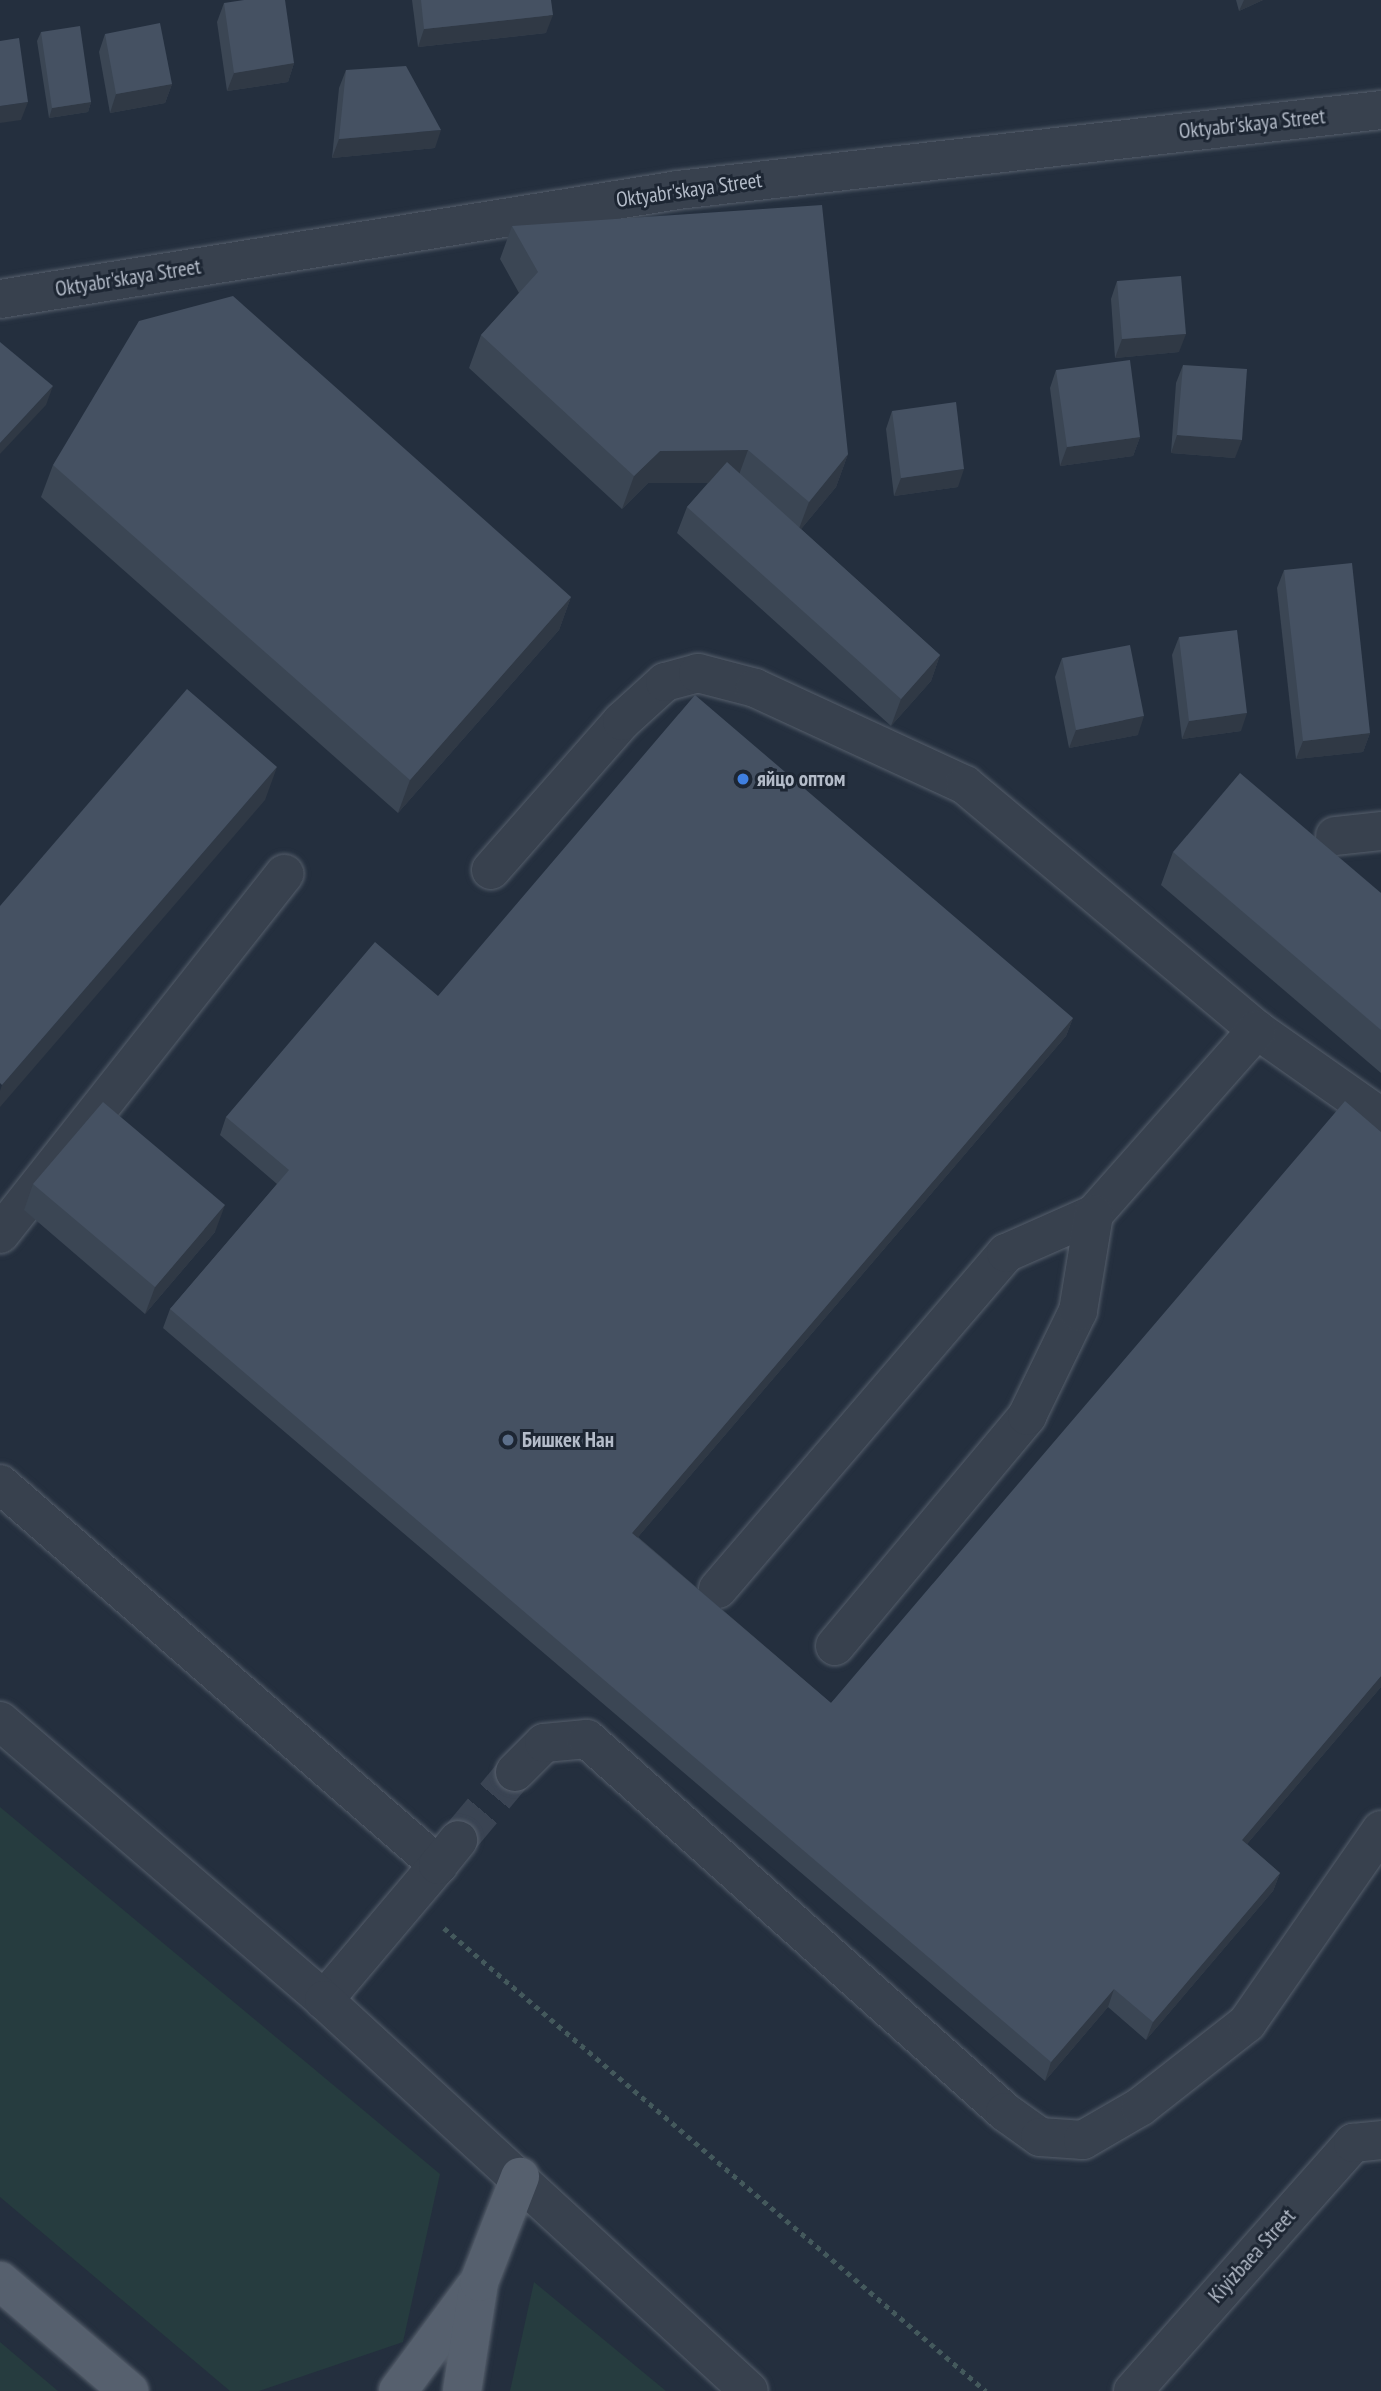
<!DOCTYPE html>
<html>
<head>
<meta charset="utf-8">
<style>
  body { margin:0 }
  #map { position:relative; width:1381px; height:2391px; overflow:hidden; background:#242f3e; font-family:"PT Sans Narrow",sans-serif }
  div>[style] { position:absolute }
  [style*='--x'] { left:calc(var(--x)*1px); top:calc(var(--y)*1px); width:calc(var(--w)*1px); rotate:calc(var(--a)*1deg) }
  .green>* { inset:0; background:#263c3f }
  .minor-tunnel>* { height:38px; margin-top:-19px; transform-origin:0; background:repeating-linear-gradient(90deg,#3a4453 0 38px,transparent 0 57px) }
  .path>* { height:4.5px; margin-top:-2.25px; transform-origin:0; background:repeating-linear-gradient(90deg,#44595c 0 5px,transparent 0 10px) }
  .roads { filter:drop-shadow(0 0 2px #565f6c) drop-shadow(0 0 2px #565f6c) }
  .minor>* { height:38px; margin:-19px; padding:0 19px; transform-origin:19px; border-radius:19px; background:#38414e }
  .major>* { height:38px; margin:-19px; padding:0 19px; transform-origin:19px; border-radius:19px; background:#56606e }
  .wall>* { inset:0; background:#3b4654 }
  .shaded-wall>* { inset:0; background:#303945 }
  .building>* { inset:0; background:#455162 }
  .dots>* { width:19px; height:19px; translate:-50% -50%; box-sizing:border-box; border:4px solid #1d2633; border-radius:50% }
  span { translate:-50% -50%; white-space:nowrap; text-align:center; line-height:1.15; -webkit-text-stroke:6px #1d2633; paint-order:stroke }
  .street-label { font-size:21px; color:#b4bcc9 }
  .poi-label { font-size:21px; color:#b4bcc9; font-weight:700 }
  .left { translate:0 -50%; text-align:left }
</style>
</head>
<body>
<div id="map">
  <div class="green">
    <div style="clip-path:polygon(0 1807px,440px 2174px,403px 2342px,259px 2391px,230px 2391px,0 2197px)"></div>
    <div style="clip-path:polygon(534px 2282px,666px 2391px,510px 2391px)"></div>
    <div style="clip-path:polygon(0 2342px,58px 2391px,0 2391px)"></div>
  </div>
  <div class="minor-tunnel">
    <div style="--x:458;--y:1840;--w:89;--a:-50"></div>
  </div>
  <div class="path">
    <div style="--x:444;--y:1928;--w:713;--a:40.51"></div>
  </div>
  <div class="roads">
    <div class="minor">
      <div style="--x:0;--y:299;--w:687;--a:-9.13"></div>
      <div style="--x:678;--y:190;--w:708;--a:-6.49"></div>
      <div style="--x:1335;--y:836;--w:46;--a:-6.2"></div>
      <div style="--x:491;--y:870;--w:198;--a:-48.7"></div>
      <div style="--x:622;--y:721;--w:58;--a:-42.2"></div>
      <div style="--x:665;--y:682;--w:34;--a:-15"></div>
      <div style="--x:698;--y:673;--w:59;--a:14.7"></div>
      <div style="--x:755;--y:688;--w:231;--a:24.8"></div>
      <div style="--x:965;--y:785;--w:381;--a:40"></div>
      <div style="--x:1257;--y:1030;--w:151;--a:35.1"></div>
      <div style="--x:0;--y:1234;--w:459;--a:-51.7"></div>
      <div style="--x:0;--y:1484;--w:581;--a:41.02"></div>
      <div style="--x:438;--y:1865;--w:177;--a:130.2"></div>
      <div style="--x:718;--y:1589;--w:443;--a:-49.4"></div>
      <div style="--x:1006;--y:1253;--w:96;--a:-23.9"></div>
      <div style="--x:1094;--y:1214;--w:246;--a:-48.5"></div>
      <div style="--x:835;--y:1646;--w:300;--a:-50.1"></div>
      <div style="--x:1027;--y:1416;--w:117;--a:-64.1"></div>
      <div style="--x:1078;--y:1311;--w:98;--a:-80.6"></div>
      <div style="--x:0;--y:1721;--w:428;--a:40.7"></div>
      <div style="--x:324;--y:2000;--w:577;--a:42.61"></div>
      <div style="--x:515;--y:1772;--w:41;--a:-45"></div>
      <div style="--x:544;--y:1743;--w:43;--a:-5.3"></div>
      <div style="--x:587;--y:1739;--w:560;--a:41.74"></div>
      <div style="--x:1005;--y:2112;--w:43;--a:35.5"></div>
      <div style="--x:1040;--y:2137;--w:43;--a:4"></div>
      <div style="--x:1083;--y:2140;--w:66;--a:-30.1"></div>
      <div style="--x:1140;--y:2107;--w:136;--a:-38.1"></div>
      <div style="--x:1247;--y:2023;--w:235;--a:-55.2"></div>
      <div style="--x:438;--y:1865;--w:32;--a:-51"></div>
      <div style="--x:1133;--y:2391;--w:332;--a:-48.4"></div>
      <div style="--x:1353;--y:2143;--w:28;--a:-6"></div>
    </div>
    <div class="major">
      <div style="--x:0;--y:2281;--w:170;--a:40.5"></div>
      <div style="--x:398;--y:2391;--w:129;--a:-53.5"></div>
      <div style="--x:462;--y:2391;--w:110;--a:-81.1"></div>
      <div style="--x:479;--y:2282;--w:113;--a:-68.7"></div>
    </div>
  </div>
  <div class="wall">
    <div style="clip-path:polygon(412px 0,551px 0,546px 33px,418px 47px)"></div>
    <div style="clip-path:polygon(1236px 0,1263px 0,1239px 11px)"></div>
    <div style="clip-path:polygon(224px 3px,294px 63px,288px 82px,227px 91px,217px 22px)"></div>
    <div style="clip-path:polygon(41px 32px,91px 102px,88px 112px,49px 118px,37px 41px)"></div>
    <div style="clip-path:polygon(105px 34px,172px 84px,165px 103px,110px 113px,99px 52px)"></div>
    <div style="clip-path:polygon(346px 70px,435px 148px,332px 158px,339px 88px)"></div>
    <div style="clip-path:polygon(512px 226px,848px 454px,836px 487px,801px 529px,940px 655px,931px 681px,891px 726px,677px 533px,687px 507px,708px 483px,648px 483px,622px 509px,469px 368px,481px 335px,519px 293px,500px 259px)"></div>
    <div style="clip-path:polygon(1117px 281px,1179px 352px,1115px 358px,1111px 299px)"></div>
    <div style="clip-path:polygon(1183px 365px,1235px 458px,1171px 453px,1176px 383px)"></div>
    <div style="clip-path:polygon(1056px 370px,1140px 437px,1133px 456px,1060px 466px,1050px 388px)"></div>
    <div style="clip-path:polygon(892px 411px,958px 487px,894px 496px,886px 429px)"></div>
    <div style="clip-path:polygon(53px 465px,571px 597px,559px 630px,398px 813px,41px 497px)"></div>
    <div style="clip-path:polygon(1284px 570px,1370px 733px,1363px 752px,1296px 759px,1277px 588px)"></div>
    <div style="clip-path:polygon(1179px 637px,1241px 731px,1182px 739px,1172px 655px)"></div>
    <div style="clip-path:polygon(1062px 658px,1138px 735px,1069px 748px,1055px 677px)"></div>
    <div style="clip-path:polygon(1173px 852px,1381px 893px,1381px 1073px,1161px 885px)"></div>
    <div style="clip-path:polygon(438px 996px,1073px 1018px,1066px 1036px,638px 1537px,831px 1703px,1381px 1132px,1381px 1687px,1247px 1844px,1280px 1873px,1273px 1891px,1146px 2040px,1108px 2007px,1045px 2081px,163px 1328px,170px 1309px,277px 1184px,220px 1135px,226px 1117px)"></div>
    <div style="clip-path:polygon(33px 1184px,215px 1232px,145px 1314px,24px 1210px)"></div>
  </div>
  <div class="shaded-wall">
    <div style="clip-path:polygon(1244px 0,1263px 0,1239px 11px)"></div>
    <div style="clip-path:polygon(553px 15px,546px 33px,418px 47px,424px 29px)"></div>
    <div style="clip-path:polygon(294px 63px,288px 82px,227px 91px,234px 73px)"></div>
    <div style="clip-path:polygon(172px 84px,165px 103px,110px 113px,116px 94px)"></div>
    <div style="clip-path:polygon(28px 102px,21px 120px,0 123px,0 106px)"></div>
    <div style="clip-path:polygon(91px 102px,88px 112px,49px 118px,52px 108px)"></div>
    <div style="clip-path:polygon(441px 130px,435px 148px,332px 158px,339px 139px)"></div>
    <div style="clip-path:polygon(1186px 334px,1179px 352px,1115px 358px,1122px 339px)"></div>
    <div style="clip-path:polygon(53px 386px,46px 405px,0 454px,0 443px)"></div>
    <div style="clip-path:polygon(1177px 435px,1242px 440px,1235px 458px,1171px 453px)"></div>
    <div style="clip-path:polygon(1140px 437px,1133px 456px,1060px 466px,1067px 447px)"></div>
    <div style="clip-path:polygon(748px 450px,736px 483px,648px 483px,622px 509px,634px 476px,660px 451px)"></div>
    <div style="clip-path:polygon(848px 454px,836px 487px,797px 534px,809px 502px)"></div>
    <div style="clip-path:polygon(964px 469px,958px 487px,894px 496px,901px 478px)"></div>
    <div style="clip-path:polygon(571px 597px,559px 630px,398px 813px,410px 780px)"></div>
    <div style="clip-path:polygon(940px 655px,931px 681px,891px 726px,901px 699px)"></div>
    <div style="clip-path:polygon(1247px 713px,1241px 731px,1182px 739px,1189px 721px)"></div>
    <div style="clip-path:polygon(1144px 716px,1138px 735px,1069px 748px,1076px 730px)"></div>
    <div style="clip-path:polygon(1370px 733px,1363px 752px,1296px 759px,1303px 741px)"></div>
    <div style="clip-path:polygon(277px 767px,265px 800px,0 1107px,0 1091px,2px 1085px)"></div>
    <div style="clip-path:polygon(1073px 1018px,1066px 1036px,626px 1551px,632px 1533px)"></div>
    <div style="clip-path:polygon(225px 1205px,215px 1232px,145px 1314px,155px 1287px)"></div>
    <div style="clip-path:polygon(1381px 1676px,1381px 1687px,1235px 1858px,1242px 1840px)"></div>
    <div style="clip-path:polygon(1280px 1873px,1273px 1891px,1146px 2040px,1153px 2022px)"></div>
    <div style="clip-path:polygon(1114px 1989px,1108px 2007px,1045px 2081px,1051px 2062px)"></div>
  </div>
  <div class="building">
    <div style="clip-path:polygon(244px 0,285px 0,294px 63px,234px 73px,224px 3px)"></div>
    <div style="clip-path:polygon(421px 0,551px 0,553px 15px,424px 29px)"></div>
    <div style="clip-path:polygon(160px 23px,172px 84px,116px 94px,105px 34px)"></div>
    <div style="clip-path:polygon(80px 26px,91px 102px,52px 108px,41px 32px)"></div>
    <div style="clip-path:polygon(19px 38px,28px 102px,0 106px,0 41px)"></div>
    <div style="clip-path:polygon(406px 66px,441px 130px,339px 139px,346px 70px)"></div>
    <div style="clip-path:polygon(822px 205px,848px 454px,809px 502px,748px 450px,660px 451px,634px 476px,481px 335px,538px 272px,512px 226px)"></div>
    <div style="clip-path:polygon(1181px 276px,1186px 334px,1122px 339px,1117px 281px)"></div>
    <div style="clip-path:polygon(233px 296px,571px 597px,410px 780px,53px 465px,139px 321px)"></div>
    <div style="clip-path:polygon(0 342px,53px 386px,0 443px)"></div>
    <div style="clip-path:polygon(1130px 360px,1140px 437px,1067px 447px,1056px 370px)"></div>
    <div style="clip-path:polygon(1183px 365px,1247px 369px,1242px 440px,1177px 435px)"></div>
    <div style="clip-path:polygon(956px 402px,964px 469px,901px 478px,892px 411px)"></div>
    <div style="clip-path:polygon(727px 462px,940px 655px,901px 699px,687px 507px)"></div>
    <div style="clip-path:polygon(1352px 563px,1370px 733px,1303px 741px,1284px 570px)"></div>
    <div style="clip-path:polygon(1237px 630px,1247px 713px,1189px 721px,1179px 637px)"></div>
    <div style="clip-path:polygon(1130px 645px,1144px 716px,1076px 730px,1062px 658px)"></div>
    <div style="clip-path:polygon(187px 689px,277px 767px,2px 1085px,0 1083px,0 906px)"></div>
    <div style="clip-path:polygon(695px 695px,1073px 1018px,632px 1533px,831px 1703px,1345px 1101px,1381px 1132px,1381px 1676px,1242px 1840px,1280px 1873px,1153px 2022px,1114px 1989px,1051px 2062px,170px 1309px,289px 1170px,226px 1117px,375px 942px,438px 996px)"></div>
    <div style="clip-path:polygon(1240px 773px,1381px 893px,1381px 1030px,1173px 852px)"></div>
    <div style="clip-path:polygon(103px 1102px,225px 1205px,155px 1287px,33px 1184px)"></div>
  </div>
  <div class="dots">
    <div style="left:743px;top:779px;background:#3f7fe0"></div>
    <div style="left:508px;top:1440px;background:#5c6f8a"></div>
  </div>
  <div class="street-label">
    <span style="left:1252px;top:124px;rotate:-6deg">Oktyabr'skaya Street</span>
    <span style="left:689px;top:190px;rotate:-8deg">Oktyabr'skaya Street</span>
    <span style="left:128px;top:278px;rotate:-9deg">Oktyabr'skaya Street</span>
    <span style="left:1252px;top:2256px;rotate:-48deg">Kiyizbaea Street</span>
  </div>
  <div class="poi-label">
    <span class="left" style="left:757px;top:779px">яйцо оптом</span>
    <span class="left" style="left:522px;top:1440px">Бишкек Нан</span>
  </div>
</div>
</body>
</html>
